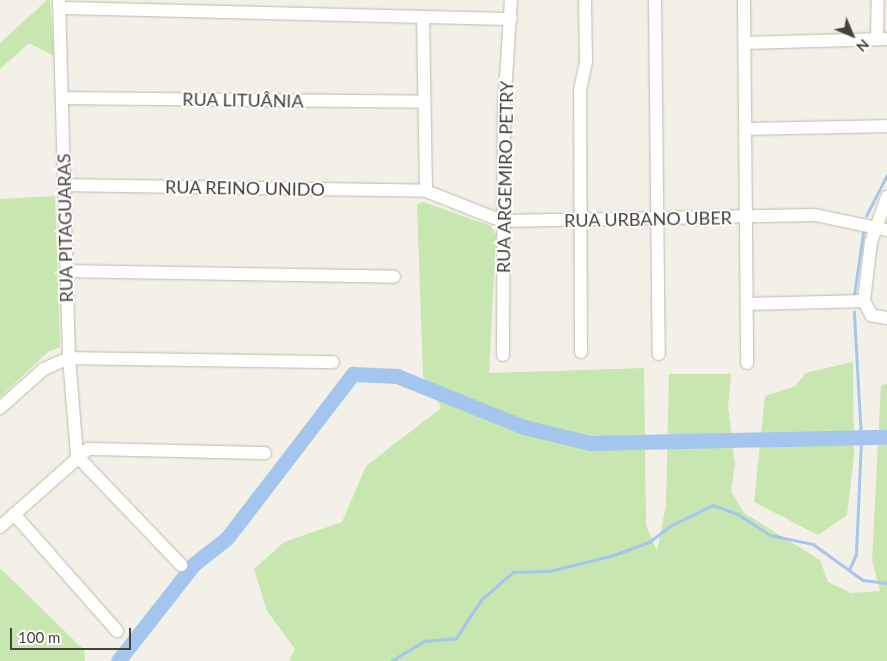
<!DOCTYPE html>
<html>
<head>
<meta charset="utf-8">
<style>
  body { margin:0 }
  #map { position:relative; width:887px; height:661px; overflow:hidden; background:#f3f1e7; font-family:Lato,sans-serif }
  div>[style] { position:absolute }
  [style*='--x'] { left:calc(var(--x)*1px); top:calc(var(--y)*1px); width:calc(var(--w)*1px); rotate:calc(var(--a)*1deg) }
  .green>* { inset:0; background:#c7e6b0 }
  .stream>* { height:2.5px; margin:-1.25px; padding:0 1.25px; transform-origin:1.25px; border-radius:1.25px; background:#a4c6ee }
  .river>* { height:15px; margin:-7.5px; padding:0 7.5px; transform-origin:7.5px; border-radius:7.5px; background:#a4c6ee }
  .roads { filter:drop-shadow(0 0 1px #bebaaa) drop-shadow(0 0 1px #bebaaa) }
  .minor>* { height:12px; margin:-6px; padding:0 6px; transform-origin:6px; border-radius:6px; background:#fff }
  span { translate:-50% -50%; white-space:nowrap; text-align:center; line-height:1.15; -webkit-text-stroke:4px #fff; paint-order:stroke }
  .street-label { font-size:18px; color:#464236 }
  .north { position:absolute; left:827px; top:10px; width:50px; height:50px; -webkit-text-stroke:4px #fff; paint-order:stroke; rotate:135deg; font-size:14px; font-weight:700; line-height:20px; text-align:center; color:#464236 }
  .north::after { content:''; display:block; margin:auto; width:18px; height:22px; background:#464236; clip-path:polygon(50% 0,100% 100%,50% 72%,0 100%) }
  .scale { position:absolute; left:10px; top:628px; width:121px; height:22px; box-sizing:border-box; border:2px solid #464236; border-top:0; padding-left:6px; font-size:15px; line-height:18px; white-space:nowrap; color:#464236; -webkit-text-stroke:4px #fff; paint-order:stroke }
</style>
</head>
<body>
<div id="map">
  <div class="green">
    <div style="clip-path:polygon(47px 0,50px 0,54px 56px,29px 43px,0 69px,0 43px)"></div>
    <div style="clip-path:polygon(55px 196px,60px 347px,48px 352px,0 397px,0 199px)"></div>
    <div style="clip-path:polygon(423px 202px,491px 226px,496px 235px,489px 373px,644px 368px,646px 525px,657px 551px,666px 505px,669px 374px,731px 374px,728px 407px,735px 464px,731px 491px,744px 513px,820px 560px,828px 582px,851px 593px,880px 591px,872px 560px,881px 385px,887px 384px,887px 661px,289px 661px,295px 649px,267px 611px,254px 569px,284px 542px,342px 522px,366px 466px,441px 408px,423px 376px,417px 205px)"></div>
    <div style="clip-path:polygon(853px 362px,854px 456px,847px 515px,818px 535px,754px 502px,765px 396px,796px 386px,805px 373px)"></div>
    <div style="clip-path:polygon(0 568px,84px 650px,85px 661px,0 661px)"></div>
  </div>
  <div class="stream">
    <div style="--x:866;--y:216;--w:46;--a:-62.9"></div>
    <div style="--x:854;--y:295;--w:63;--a:-81.7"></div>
    <div style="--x:849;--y:570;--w:17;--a:-66"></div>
    <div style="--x:856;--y:554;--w:115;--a:-87.5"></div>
    <div style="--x:861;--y:439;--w:127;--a:-93.2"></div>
    <div style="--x:391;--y:661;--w:39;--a:-31"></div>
    <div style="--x:424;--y:641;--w:32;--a:-5"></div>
    <div style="--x:456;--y:638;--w:45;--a:-56.7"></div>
    <div style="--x:481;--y:600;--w:43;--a:-41.2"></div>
    <div style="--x:513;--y:572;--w:36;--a:-2"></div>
    <div style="--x:549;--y:571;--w:64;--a:-13.6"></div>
    <div style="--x:611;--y:556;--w:40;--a:-20.2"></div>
    <div style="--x:649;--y:542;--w:26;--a:-37"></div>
    <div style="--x:670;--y:526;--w:48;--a:-26"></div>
    <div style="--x:713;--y:505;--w:27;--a:20"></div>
    <div style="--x:738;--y:514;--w:38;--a:33"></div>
    <div style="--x:770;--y:535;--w:44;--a:11.8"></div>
    <div style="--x:813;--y:544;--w:62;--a:35.8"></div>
    <div style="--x:863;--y:580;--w:24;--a:7"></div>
  </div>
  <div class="river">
    <div style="--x:118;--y:661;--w:123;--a:-51.9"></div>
    <div style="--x:194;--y:564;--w:42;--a:-38.2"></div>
    <div style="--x:227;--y:538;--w:207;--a:-52.5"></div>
    <div style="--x:353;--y:374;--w:44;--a:2.6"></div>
    <div style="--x:397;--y:376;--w:137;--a:21.9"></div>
    <div style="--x:524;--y:427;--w:68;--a:13.6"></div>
    <div style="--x:590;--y:443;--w:297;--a:-1.2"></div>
  </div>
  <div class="roads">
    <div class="minor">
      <div style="--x:59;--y:0;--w:358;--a:88.4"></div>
      <div style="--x:69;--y:358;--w:98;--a:85.3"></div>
      <div style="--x:655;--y:0;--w:354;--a:89.4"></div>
      <div style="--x:744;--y:0;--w:363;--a:89.5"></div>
      <div style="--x:60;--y:8;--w:451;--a:1.4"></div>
      <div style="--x:423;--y:17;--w:174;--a:89"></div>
      <div style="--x:877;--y:39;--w:39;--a:-89"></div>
      <div style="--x:745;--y:43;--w:142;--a:-1.6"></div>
      <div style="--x:62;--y:98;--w:362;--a:0.6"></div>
      <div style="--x:745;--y:129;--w:142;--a:-1.2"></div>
      <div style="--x:64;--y:185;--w:362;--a:0.9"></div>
      <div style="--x:426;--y:191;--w:82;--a:21.5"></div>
      <div style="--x:502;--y:221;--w:313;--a:-1.1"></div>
      <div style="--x:815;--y:215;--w:74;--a:11.8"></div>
      <div style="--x:887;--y:197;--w:48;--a:109.6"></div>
      <div style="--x:871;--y:242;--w:59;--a:96.8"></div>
      <div style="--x:864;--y:301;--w:16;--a:63"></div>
      <div style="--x:871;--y:315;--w:16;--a:11"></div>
      <div style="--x:66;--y:271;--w:328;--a:1"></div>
      <div style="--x:747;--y:304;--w:117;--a:-1.5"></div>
      <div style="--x:581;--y:352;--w:262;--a:-90.2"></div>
      <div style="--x:580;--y:90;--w:29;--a:-78"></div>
      <div style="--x:586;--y:62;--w:62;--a:-90.9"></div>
      <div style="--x:503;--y:355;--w:247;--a:-89.8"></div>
      <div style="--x:504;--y:108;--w:108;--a:-86.3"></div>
      <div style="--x:0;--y:408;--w:59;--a:-41.6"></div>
      <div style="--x:44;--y:369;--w:27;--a:-24"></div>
      <div style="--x:69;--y:358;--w:264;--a:0.9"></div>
      <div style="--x:77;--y:456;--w:151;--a:46.3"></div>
      <div style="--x:14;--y:514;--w:156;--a:48.6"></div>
      <div style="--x:0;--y:527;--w:118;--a:-41.6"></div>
      <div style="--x:88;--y:449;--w:177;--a:1.3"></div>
    </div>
  </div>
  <div class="street-label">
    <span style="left:243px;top:100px;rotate:1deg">RUA LITUÂNIA</span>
    <span style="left:505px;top:177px;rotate:-89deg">RUA ARGEMIRO PETRY</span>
    <span style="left:245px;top:188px;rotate:1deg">RUA REINO UNIDO</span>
    <span style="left:648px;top:219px;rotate:-1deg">RUA URBANO UBER</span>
    <span style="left:65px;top:228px;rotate:-91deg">RUA PITAGUARAS</span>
  </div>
  <div class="north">N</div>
  <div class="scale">100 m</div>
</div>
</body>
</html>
